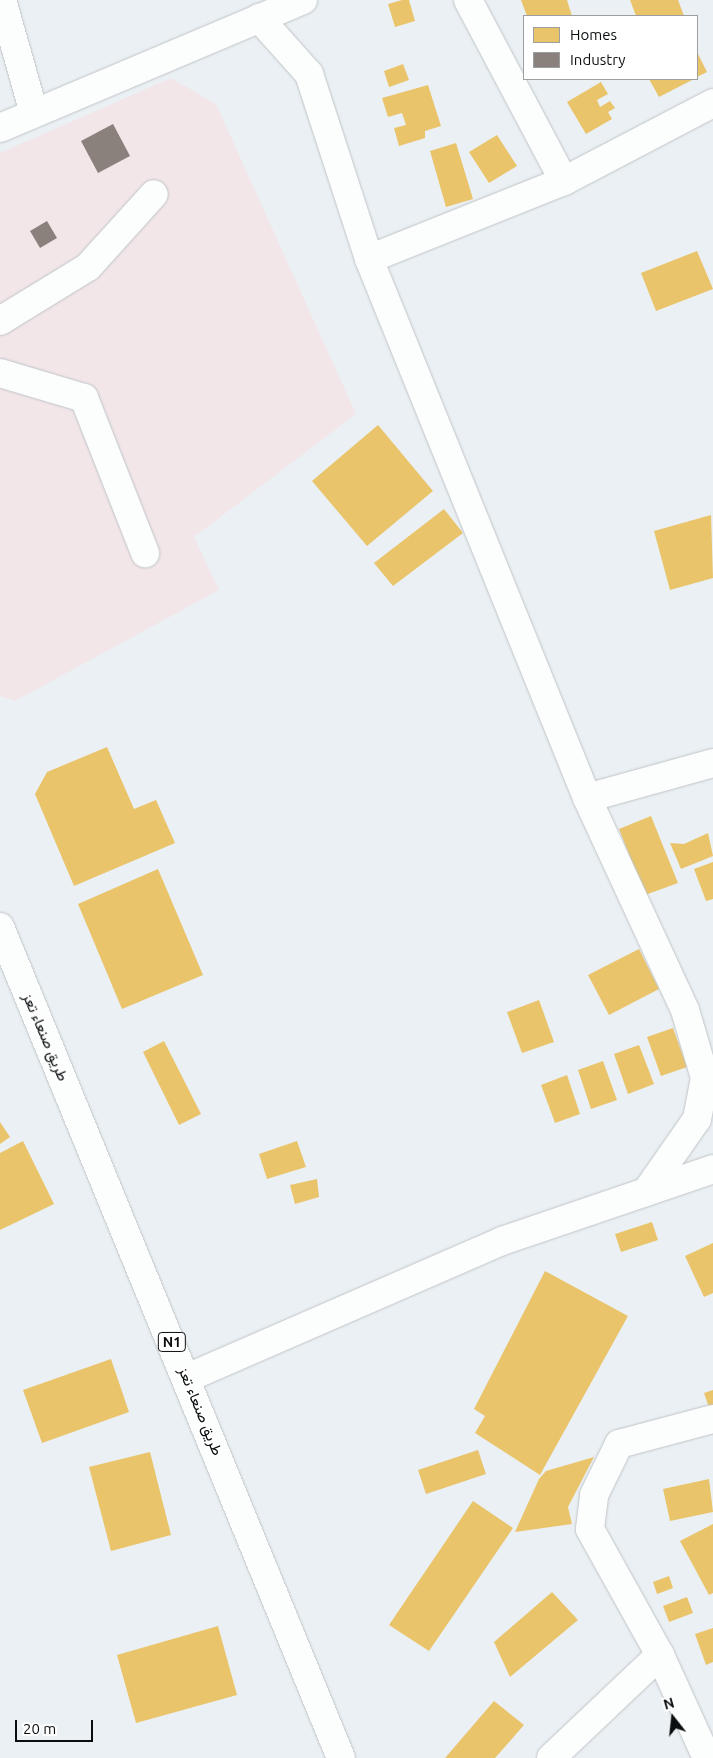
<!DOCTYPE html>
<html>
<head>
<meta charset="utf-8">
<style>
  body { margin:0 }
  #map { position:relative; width:713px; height:1758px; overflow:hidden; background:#ebf0f4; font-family:Ubuntu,Vazirmatn,sans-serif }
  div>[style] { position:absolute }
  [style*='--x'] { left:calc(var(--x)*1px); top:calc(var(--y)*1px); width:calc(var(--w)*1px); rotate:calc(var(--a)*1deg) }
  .industrial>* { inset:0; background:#f2e6e9 }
  .homes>* { inset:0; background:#e9c46a }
  .industry>* { inset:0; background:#8a817c }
  .roads { filter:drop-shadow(0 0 1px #c0c4c7) drop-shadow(0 0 1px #c0c4c7) }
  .minor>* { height:28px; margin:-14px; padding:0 14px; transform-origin:14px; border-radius:14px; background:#fcfdfd }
  .highway>* { height:28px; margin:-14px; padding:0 14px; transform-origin:14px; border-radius:14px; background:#fcfdfd }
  span { translate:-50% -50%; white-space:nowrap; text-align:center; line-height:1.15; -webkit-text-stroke:5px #fff; paint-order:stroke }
  .shield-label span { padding:1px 4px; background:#fff; border:1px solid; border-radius:4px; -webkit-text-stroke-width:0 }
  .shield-label { font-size:14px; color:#0b0e10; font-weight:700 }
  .street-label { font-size:15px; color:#0b0e10 }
  .legend { position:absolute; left:523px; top:15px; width:175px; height:65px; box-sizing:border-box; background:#fff; border:1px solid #9d9f9f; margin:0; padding:6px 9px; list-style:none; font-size:15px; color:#0b0e10 }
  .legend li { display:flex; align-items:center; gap:10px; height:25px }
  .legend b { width:25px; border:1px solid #9d9f9f }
  .north { position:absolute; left:648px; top:1693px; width:50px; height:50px; -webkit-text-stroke:4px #fff; paint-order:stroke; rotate:344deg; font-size:14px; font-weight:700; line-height:20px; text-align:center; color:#0b0e10 }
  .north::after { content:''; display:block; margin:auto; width:18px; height:22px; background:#0b0e10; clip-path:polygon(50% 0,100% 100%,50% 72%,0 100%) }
  .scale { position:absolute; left:15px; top:1720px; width:78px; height:22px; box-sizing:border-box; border:2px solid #0b0e10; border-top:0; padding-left:6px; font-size:15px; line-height:18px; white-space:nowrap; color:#0b0e10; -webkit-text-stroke:4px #fff; paint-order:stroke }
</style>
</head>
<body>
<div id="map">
  <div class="industrial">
    <div style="clip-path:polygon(171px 78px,216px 104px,356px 414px,194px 537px,219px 590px,15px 701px,0 696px,0 153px)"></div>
  </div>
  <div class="homes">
    <div style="clip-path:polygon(402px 0,409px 0,415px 21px,395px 27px,388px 4px)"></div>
    <div style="clip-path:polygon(521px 0,567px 0,572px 16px,527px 16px)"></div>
    <div style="clip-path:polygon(630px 0,678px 0,684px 16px,636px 16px)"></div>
    <div style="clip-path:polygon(697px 52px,707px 72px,697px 77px)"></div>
    <div style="clip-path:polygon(403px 64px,409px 80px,389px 87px,384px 71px)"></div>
    <div style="clip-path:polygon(649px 79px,694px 79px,659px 97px)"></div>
    <div style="clip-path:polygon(601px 82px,608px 94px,597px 100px,600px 107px,610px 101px,615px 108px,608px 112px,612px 119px,586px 134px,567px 102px)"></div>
    <div style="clip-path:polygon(428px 85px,441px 126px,425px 131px,425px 138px,399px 146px,394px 128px,406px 125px,402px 113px,388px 117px,382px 98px)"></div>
    <div style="clip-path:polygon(497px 135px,517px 166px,489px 183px,469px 152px)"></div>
    <div style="clip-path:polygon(456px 143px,473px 199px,446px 207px,430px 151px)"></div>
    <div style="clip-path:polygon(697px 251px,713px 289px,656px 311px,641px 273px)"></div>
    <div style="clip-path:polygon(378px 425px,433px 491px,367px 546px,312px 481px)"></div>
    <div style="clip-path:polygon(444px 509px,463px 533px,393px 586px,374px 563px)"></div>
    <div style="clip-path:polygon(711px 515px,713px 578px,670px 590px,654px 531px)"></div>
    <div style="clip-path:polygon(107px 747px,134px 809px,156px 800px,175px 843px,74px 886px,35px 794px,47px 772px)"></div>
    <div style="clip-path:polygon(651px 816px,678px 883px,645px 895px,619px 829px)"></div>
    <div style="clip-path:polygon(708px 833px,713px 856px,681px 869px,670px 843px,684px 844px)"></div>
    <div style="clip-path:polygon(713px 862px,713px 899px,706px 901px,694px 869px)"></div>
    <div style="clip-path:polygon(158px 869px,203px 975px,122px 1009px,78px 904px)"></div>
    <div style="clip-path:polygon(639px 949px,659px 989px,609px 1015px,588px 975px)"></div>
    <div style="clip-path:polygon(539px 1000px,554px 1042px,522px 1053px,507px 1012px)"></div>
    <div style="clip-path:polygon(673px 1028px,687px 1067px,661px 1076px,647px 1037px)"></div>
    <div style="clip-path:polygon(164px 1041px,201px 1114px,179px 1125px,143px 1052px)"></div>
    <div style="clip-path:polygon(639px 1045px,654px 1084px,628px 1094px,614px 1054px)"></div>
    <div style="clip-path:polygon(603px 1061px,617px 1100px,591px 1109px,578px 1070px)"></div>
    <div style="clip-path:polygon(567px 1075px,580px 1114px,555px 1123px,541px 1085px)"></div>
    <div style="clip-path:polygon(0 1122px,10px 1137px,0 1144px)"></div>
    <div style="clip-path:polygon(23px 1141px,54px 1204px,0 1230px,0 1153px)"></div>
    <div style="clip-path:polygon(297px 1141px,306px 1167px,267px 1179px,259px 1154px)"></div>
    <div style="clip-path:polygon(317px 1179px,319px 1197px,295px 1204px,290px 1185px)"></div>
    <div style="clip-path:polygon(652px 1222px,658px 1240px,621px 1252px,615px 1234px)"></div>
    <div style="clip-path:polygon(713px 1243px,713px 1293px,704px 1297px,685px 1256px)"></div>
    <div style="clip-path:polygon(545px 1271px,628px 1316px,540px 1475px,475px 1433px,485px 1416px,474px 1409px)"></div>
    <div style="clip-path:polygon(111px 1359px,129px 1412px,42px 1443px,23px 1390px)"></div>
    <div style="clip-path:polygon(713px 1390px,713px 1412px,711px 1413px,704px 1393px)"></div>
    <div style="clip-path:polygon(478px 1450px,486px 1474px,426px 1494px,418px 1470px)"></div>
    <div style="clip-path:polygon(150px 1452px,171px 1535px,111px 1551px,89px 1467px)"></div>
    <div style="clip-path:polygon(594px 1457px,568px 1507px,572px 1524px,515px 1532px,539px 1479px,546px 1471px)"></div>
    <div style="clip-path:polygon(709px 1479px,713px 1512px,670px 1521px,663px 1489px)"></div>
    <div style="clip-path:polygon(473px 1501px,513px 1528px,429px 1651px,389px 1625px)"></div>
    <div style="clip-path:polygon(713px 1524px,713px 1593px,709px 1595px,680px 1541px)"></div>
    <div style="clip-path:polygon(669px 1576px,673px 1588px,657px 1594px,653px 1582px)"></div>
    <div style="clip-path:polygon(552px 1592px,578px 1620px,510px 1677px,494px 1642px)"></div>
    <div style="clip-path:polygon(687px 1597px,693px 1613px,669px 1622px,663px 1606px)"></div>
    <div style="clip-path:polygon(218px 1626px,237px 1695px,136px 1723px,117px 1655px)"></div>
    <div style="clip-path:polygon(713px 1628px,713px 1662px,706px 1665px,695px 1634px)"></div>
    <div style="clip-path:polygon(494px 1701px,524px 1725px,495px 1758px,445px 1758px)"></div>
  </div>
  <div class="industry">
    <div style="clip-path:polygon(113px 124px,130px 156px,98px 173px,81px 141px)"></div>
    <div style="clip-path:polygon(47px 221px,57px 238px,40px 248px,30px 231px)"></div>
  </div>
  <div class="roads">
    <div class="minor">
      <div style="--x:2;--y:0;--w:117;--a:74.2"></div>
      <div style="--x:468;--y:0;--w:205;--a:62.1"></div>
      <div style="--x:259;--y:18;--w:75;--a:48.2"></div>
      <div style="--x:309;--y:74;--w:194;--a:72"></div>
      <div style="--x:369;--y:259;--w:581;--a:67.98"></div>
      <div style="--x:587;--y:798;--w:234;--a:65.2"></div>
      <div style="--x:685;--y:1010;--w:71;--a:73.6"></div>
      <div style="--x:705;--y:1078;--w:42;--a:101"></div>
      <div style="--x:697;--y:1119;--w:89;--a:124.9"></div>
      <div style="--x:0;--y:128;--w:329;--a:-22.9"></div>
      <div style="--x:369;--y:259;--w:210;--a:-21.8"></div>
      <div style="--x:564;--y:181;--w:168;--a:-27.6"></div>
      <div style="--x:0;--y:321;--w:103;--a:-31.5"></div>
      <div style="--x:88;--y:267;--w:98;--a:-47.9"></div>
      <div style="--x:0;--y:373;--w:88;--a:16.6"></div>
      <div style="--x:84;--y:398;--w:167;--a:68.5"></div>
      <div style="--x:587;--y:798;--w:131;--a:-15.5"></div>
      <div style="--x:187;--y:1378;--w:344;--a:-23.5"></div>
      <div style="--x:502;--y:1241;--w:223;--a:-18.8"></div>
      <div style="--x:660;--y:1655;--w:113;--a:65.5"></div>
      <div style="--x:551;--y:1758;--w:150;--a:-43.4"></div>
      <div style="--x:660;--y:1655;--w:144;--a:-119.1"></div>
      <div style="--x:590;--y:1529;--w:34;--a:-83"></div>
      <div style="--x:594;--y:1495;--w:57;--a:-63.9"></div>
      <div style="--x:619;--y:1444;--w:97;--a:-14.9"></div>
    </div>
    <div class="highway">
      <div style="--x:0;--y:927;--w:898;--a:67.69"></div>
    </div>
  </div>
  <div class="shield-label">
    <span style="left:172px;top:1342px">N1</span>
  </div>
  <div class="street-label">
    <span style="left:46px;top:1037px;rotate:67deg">طريق صنعاء تعز</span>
    <span style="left:201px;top:1411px;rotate:68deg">طريق صنعاء تعز</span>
  </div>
  <ul class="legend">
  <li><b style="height:14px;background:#e9c46a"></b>Homes</li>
  <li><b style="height:14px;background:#8a817c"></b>Industry</li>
  </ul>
  <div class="north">N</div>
  <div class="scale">20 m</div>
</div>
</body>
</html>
